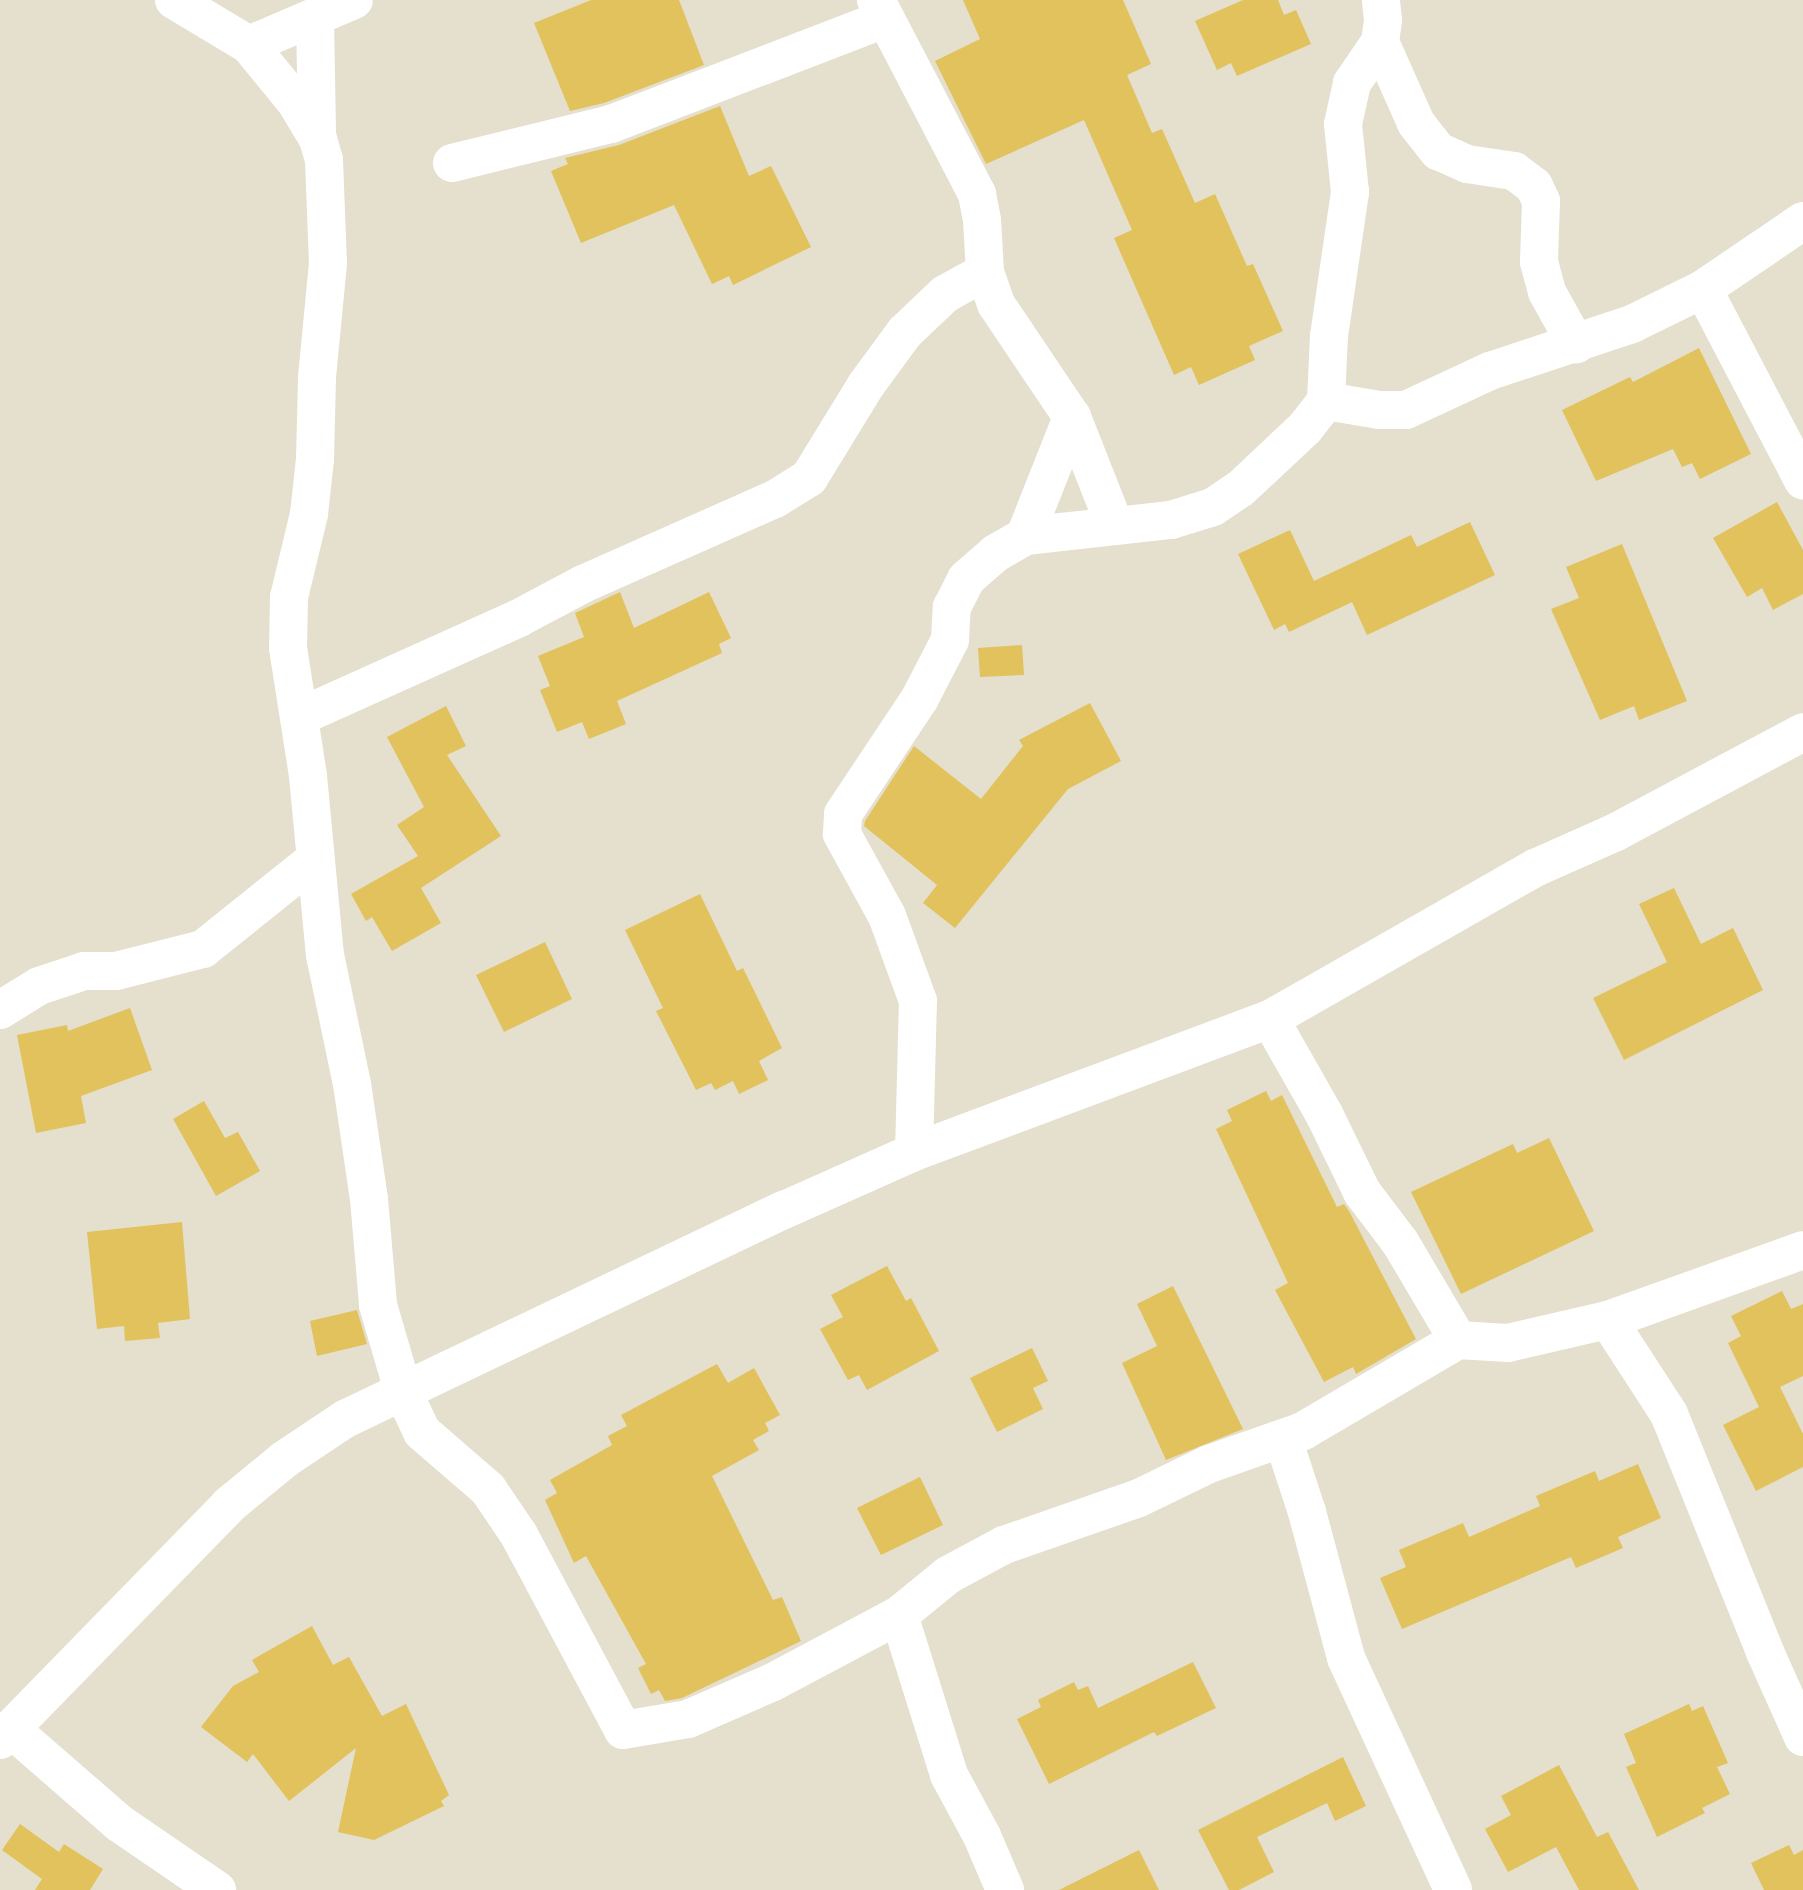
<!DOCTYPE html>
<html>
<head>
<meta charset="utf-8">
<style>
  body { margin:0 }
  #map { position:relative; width:1803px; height:1890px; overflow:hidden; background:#e5dfce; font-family:Lato,sans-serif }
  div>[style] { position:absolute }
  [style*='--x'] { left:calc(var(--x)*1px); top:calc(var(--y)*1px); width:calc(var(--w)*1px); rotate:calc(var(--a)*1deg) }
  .building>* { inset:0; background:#e1c25d }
  .street>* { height:38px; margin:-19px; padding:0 19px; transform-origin:19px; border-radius:19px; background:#fff }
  span { translate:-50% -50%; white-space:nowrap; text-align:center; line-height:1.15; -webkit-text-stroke:8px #e5dfce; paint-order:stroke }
</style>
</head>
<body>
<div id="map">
  <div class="building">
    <div style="clip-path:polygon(591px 0,679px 0,704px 65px,604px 103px,570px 111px,534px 23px)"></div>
    <div style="clip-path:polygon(963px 0,1123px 0,1151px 64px,1127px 75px,1152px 133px,1162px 129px,1195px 203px,1215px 194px,1247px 266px,1253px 264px,1283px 331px,1249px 346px,1255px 360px,1199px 385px,1191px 367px,1174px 375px,1114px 238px,1132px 230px,1084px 120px,986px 164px,935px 61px,980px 39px)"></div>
    <div style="clip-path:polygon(1243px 0,1278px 0,1284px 15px,1296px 10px,1311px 44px,1237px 76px,1231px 63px,1217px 70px,1195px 21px)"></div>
    <div style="clip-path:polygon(720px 106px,749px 176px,771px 166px,811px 247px,733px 285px,729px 276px,712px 284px,674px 205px,581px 243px,551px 171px,568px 164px,565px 158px,619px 145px)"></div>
    <div style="clip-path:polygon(1699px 348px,1751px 454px,1700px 479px,1692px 463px,1682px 467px,1673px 449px,1596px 481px,1562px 410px,1630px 377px,1633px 382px)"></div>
    <div style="clip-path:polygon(1777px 502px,1803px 550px,1803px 594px,1773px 610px,1762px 588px,1747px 597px,1713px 538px)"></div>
    <div style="clip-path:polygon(1470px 522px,1495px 575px,1367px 635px,1352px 602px,1289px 632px,1285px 624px,1274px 630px,1238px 554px,1290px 530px,1314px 581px,1411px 535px,1417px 547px)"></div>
    <div style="clip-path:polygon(1622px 544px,1687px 701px,1639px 720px,1634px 706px,1600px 720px,1551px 609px,1579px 598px,1566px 567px)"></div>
    <div style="clip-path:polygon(620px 592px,634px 628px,709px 592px,731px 638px,719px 644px,722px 653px,617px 701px,626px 724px,589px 739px,582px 722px,557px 732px,540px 690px,550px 686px,538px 656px,584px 637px,575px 613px)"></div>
    <div style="clip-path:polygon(1022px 645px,1024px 675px,980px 677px,978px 648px)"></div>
    <div style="clip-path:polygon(1090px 703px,1121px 761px,1068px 789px,955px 928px,923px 903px,937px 885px,864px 826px,865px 821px,914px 746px,981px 799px,1023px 746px,1019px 740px)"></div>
    <div style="clip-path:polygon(446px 706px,466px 746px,447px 755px,501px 836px,421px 888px,441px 923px,392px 951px,372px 917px,366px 921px,351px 894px,418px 856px,397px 825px,424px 807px,387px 737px)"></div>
    <div style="clip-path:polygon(1674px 888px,1701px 944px,1733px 928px,1763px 990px,1624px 1060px,1593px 998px,1667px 962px,1639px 904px)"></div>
    <div style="clip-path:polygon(700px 894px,737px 971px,743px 968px,782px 1048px,759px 1061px,768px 1080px,739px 1094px,733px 1081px,715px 1090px,711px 1083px,696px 1090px,656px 1011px,663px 1008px,625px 930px)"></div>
    <div style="clip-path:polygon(545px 942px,572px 999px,504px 1032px,476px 975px)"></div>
    <div style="clip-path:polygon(130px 1008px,152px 1070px,81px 1096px,86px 1123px,36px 1133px,17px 1035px,67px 1025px,68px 1031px)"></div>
    <div style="clip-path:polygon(1266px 1091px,1271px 1101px,1282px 1095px,1337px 1207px,1344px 1204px,1349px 1211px,1416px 1339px,1356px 1374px,1353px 1367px,1324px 1382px,1275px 1290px,1288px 1283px,1216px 1129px,1232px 1121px,1227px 1110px)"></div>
    <div style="clip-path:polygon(204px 1101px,225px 1138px,238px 1132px,260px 1171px,216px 1196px,173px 1119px)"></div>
    <div style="clip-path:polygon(1549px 1138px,1594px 1231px,1461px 1294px,1411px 1192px,1513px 1144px,1517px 1153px)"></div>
    <div style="clip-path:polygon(182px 1222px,190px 1319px,158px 1323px,160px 1338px,125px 1341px,124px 1326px,97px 1329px,87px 1232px)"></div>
    <div style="clip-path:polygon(887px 1266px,906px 1301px,911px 1298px,939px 1351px,867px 1390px,859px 1375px,848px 1380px,820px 1329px,843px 1317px,831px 1295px)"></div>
    <div style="clip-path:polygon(1173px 1286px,1243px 1429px,1166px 1460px,1122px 1363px,1157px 1346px,1137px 1304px)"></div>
    <div style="clip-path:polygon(1782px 1291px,1791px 1309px,1803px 1304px,1803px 1376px,1780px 1387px,1803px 1434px,1803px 1467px,1756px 1491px,1723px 1425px,1759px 1407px,1728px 1343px,1741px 1336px,1731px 1316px)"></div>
    <div style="clip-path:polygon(357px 1310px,367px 1344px,317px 1356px,310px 1321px)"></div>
    <div style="clip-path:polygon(1032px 1348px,1048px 1381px,1033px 1388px,1043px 1409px,997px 1432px,970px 1378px)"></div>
    <div style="clip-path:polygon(717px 1364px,728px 1383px,754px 1368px,780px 1415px,765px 1423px,769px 1431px,753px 1440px,759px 1450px,712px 1476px,773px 1600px,782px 1597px,801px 1641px,682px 1698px,665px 1701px,659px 1690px,651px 1694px,638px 1668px,646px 1664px,586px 1556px,574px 1563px,545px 1500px,557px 1493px,550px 1480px,612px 1445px,608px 1436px,627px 1426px,621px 1415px)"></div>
    <div style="clip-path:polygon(1638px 1464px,1661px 1518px,1618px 1537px,1623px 1548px,1576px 1568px,1571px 1557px,1402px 1629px,1380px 1578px,1406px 1567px,1399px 1550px,1463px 1523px,1469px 1537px,1540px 1506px,1536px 1496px,1595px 1471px,1599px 1481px)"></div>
    <div style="clip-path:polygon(920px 1477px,943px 1525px,881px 1555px,857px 1508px)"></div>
    <div style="clip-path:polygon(312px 1626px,333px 1665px,349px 1657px,382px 1716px,406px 1704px,449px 1795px,441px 1801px,444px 1806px,374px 1840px,338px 1832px,356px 1748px,289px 1801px,253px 1754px,247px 1762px,201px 1727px,233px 1686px,259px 1672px,252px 1660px)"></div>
    <div style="clip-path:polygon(1193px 1662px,1216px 1708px,1157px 1736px,1154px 1732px,1049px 1784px,1017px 1719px,1041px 1707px,1038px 1700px,1074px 1682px,1078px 1690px,1088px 1686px,1098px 1708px)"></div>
    <div style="clip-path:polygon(1689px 1704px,1692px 1711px,1703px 1706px,1728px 1763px,1717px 1767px,1730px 1794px,1702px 1808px,1705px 1813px,1657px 1837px,1626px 1767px,1636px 1763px,1624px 1734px)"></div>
    <div style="clip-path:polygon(1343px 1757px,1366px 1806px,1335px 1821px,1327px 1803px,1257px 1837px,1274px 1872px,1239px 1890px,1229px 1890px,1198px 1830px)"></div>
    <div style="clip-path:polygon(1559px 1765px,1597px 1837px,1608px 1832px,1639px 1890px,1579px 1890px,1556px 1847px,1508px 1872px,1485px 1829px,1511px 1815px,1501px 1796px)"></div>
    <div style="clip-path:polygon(20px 1824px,59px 1852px,64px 1844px,103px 1869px,90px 1890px,35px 1890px,42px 1879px,2px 1850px)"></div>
    <div style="clip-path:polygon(1789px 1845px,1794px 1855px,1803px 1850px,1803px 1890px,1764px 1890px,1751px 1863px)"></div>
    <div style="clip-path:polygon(1139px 1850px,1159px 1890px,1059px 1890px)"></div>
  </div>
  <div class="street">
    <div style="--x:174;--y:0;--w:87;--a:31"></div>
    <div style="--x:249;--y:45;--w:72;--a:50.6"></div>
    <div style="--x:295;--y:101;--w:44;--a:58.8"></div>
    <div style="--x:318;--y:139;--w:22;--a:74"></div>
    <div style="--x:324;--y:160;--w:103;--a:87.8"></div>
    <div style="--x:328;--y:263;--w:116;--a:95.5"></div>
    <div style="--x:317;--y:378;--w:81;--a:91.4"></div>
    <div style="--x:315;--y:459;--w:55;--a:96.2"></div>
    <div style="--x:309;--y:514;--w:85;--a:103.5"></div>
    <div style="--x:289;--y:597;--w:51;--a:91.1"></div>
    <div style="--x:288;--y:648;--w:130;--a:81.1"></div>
    <div style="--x:308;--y:776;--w:180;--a:84.6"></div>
    <div style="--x:325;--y:955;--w:132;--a:78.2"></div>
    <div style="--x:352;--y:1084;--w:116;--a:81.6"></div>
    <div style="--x:369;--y:1199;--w:106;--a:85.1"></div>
    <div style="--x:378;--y:1305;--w:93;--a:73.7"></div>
    <div style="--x:404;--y:1394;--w:42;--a:64.7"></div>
    <div style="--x:422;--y:1432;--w:87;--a:40.8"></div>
    <div style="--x:488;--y:1489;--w:55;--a:56"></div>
    <div style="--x:519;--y:1535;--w:221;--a:61.9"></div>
    <div style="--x:623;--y:1730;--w:66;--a:-9.6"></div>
    <div style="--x:688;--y:1719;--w:93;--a:-23.5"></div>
    <div style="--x:773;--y:1682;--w:143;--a:-28"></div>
    <div style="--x:899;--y:1615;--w:63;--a:-39.2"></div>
    <div style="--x:948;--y:1575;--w:64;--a:-28.2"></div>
    <div style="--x:1004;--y:1545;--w:143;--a:-19.2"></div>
    <div style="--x:1139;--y:1498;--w:78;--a:-25.9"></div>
    <div style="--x:1209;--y:1464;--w:100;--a:-19.3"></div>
    <div style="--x:1303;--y:1431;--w:180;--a:-30.4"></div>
    <div style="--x:1458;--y:1340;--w:50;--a:3.4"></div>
    <div style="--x:1508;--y:1343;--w:103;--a:-13"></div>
    <div style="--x:1608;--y:1320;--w:207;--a:-19.7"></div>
    <div style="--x:876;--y:0;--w:219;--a:62.5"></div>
    <div style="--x:977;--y:194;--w:26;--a:79"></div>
    <div style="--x:982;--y:220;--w:52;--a:86.7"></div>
    <div style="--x:985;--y:272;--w:34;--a:71"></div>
    <div style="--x:996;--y:304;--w:136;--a:56.1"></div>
    <div style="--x:1072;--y:417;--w:117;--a:68.5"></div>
    <div style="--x:315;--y:17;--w:119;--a:89"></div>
    <div style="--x:1380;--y:42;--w:89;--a:66"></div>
    <div style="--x:1416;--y:123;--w:36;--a:52"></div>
    <div style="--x:1438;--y:151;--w:32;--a:24"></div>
    <div style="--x:1467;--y:164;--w:48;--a:8.5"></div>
    <div style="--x:1514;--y:171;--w:25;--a:37"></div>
    <div style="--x:1534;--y:186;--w:17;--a:65"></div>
    <div style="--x:1541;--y:201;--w:61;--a:91.9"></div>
    <div style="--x:1539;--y:262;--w:31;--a:75"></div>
    <div style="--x:1547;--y:292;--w:60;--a:60.9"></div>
    <div style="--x:249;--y:45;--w:114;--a:-23.2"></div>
    <div style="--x:452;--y:163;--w:164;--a:-13.8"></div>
    <div style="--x:611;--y:124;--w:292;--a:-21"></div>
    <div style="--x:1703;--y:289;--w:216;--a:62.4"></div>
    <div style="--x:1326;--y:401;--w:54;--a:9.6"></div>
    <div style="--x:1379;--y:410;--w:27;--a:0"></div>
    <div style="--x:1406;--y:410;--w:93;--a:-24.9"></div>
    <div style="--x:1490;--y:371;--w:150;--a:-18.3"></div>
    <div style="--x:1632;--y:324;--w:79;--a:-26.2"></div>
    <div style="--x:1703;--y:289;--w:121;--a:-34.2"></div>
    <div style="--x:1025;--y:536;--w:128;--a:-68.4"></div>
    <div style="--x:299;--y:717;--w:241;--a:-24.2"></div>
    <div style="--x:519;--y:618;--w:72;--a:-28"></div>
    <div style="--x:583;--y:584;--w:210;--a:-23.9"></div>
    <div style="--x:775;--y:499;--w:40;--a:-32"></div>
    <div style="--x:809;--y:478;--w:109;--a:-58.5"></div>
    <div style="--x:866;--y:385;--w:66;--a:-53.7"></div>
    <div style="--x:905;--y:332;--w:55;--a:-43.5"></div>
    <div style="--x:945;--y:294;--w:46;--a:-28.8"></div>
    <div style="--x:0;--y:1010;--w:46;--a:-31.6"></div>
    <div style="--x:39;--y:986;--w:47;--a:-18.4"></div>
    <div style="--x:84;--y:971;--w:32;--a:0"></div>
    <div style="--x:116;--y:971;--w:90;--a:-14.2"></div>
    <div style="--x:203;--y:949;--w:142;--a:-38.7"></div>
    <div style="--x:1270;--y:1019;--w:112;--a:60.4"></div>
    <div style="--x:1325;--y:1116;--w:85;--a:64"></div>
    <div style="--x:1362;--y:1192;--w:63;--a:52.8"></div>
    <div style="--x:1400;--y:1242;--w:114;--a:59.4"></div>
    <div style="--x:914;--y:1152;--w:380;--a:-20.5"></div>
    <div style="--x:1270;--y:1019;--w:305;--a:-29.7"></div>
    <div style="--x:1535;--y:868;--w:89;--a:-24"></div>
    <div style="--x:1616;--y:832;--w:212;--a:-28.1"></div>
    <div style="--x:1608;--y:1320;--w:112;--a:57"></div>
    <div style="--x:1669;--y:1414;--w:257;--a:68"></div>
    <div style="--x:1765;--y:1652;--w:93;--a:65.9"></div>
    <div style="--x:1283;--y:1439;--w:77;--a:71.8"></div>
    <div style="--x:1307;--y:1512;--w:151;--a:75"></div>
    <div style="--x:1346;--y:1658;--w:255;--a:65.2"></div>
    <div style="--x:899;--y:1615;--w:168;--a:72.6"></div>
    <div style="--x:949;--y:1775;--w:69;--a:61.6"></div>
    <div style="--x:982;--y:1836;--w:59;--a:66.9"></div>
    <div style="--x:11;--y:1729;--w:143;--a:41"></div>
    <div style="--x:119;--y:1823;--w:119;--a:34.4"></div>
    <div style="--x:0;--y:1740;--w:328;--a:-45.7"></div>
    <div style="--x:229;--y:1505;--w:72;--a:-39.4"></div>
    <div style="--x:285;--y:1459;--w:72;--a:-33.7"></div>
    <div style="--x:345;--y:1419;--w:486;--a:-25.5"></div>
    <div style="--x:784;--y:1210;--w:142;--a:-24"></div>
    <div style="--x:914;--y:1152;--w:151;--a:-88.5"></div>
    <div style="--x:918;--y:1001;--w:90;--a:-110"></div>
    <div style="--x:887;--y:916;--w:94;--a:-118.8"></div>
    <div style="--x:842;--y:834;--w:20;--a:-87"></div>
    <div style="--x:843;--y:814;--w:139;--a:-56.4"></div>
    <div style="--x:920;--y:698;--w:65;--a:-62.7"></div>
    <div style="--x:950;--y:640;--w:33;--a:-87"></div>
    <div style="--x:952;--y:607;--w:31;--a:-63"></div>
    <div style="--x:966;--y:579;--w:40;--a:-41"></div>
    <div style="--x:996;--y:553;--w:34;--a:-30"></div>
    <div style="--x:1025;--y:536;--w:147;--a:-6.3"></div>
    <div style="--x:1171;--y:520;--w:44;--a:-17.2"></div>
    <div style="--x:1213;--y:507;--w:32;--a:-34"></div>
    <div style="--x:1240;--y:489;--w:89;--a:-43.2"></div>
    <div style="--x:1305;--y:428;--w:34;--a:-52"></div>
    <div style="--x:1326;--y:401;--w:65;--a:-87.4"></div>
    <div style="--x:1329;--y:336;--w:146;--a:-81.7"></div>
    <div style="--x:1350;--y:192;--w:68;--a:-95.9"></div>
    <div style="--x:1343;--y:124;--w:42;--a:-77.6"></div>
    <div style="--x:1352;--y:83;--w:50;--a:-55.7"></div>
    <div style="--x:1380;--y:42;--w:22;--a:-82"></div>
    <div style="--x:1383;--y:20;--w:20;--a:-96"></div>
  </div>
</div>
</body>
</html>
